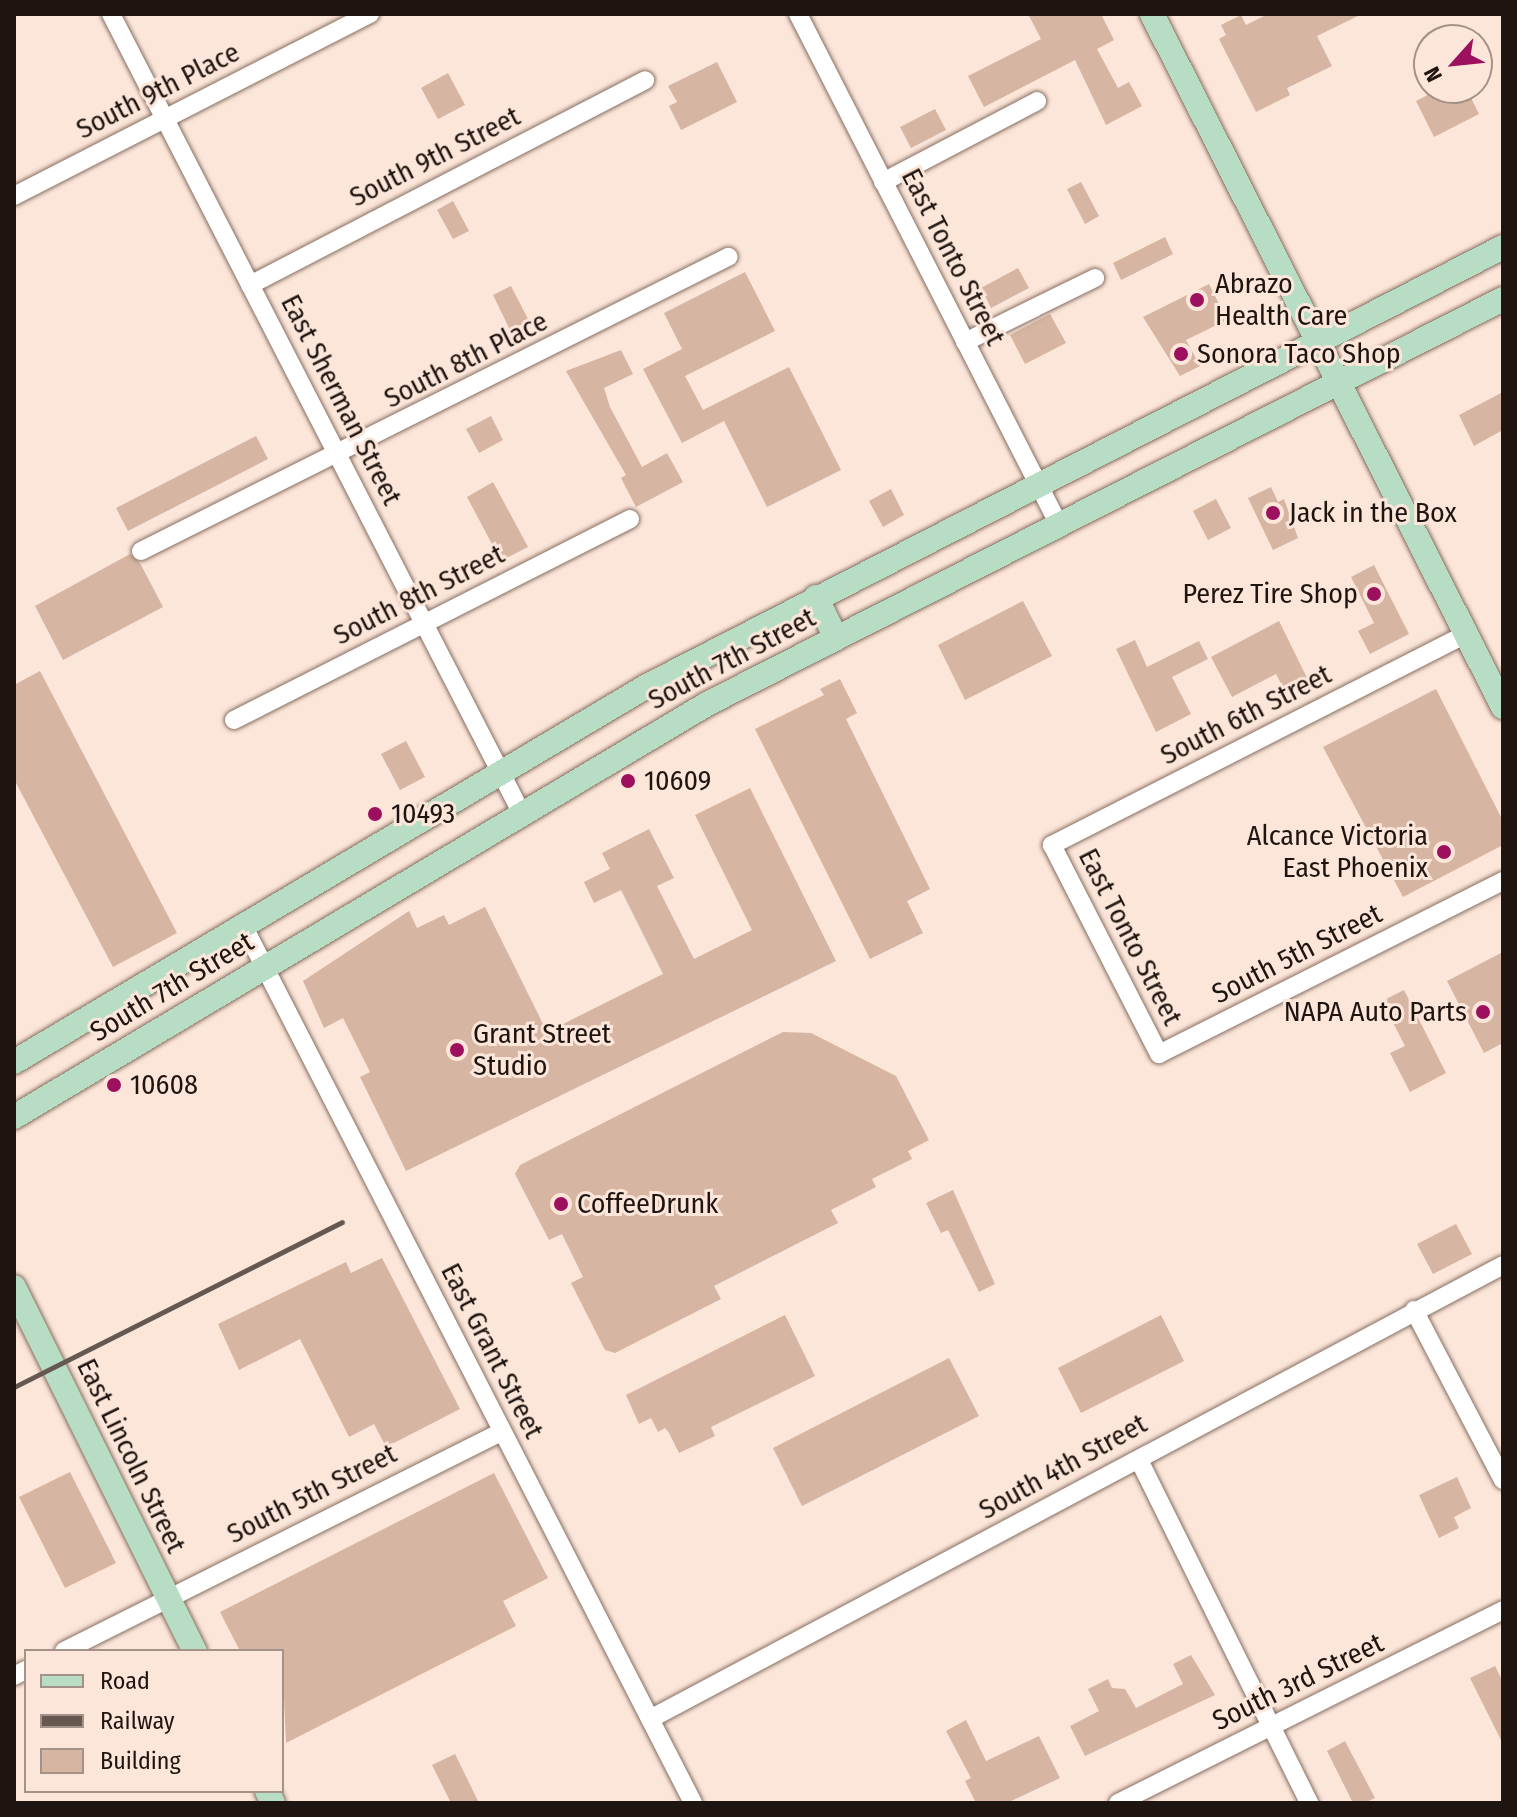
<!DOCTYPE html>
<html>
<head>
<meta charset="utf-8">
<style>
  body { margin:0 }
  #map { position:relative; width:1517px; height:1817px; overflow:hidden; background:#fce6da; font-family:"Fira Sans Condensed",sans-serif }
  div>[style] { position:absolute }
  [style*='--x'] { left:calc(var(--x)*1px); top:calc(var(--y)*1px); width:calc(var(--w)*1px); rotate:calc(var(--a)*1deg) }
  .building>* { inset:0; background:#d6b5a2 }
  .roads { filter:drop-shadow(0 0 2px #866e60) drop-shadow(0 0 2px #866e60) }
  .minor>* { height:18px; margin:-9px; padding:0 9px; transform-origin:9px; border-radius:9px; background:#fff }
  .major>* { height:24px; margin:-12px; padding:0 12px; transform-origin:12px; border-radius:12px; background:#b7dec4 }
  .rail>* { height:5px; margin:-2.5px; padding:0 2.5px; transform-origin:2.5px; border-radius:2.5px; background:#665851 }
  .dots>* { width:22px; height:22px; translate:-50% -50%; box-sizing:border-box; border:4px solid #fce6da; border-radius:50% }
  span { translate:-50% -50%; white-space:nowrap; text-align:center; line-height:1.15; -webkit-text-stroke:6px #fce6da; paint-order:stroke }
  .street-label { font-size:28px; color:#1f1510 }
  .poi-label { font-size:28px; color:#1f1510 }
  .left { translate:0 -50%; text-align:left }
  .right { translate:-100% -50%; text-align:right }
  .frame { position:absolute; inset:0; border:16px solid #1f1510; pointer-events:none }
  .legend { position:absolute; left:24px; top:1649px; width:260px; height:144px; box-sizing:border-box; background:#fce6da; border:2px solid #a49289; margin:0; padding:10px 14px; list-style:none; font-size:24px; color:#1f1510 }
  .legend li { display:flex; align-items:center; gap:16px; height:40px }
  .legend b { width:40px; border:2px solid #a49289 }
  .north { position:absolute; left:1413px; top:24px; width:80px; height:80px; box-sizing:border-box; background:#fce6da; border:2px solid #a49289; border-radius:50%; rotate:243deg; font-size:22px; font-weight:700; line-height:32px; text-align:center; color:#1f1510 }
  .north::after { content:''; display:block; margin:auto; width:28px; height:36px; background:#9d105e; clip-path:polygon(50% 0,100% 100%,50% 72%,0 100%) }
</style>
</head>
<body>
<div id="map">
  <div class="building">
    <div style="clip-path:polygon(1028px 14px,1101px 14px,1114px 40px,1097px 49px,1118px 88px,1129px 82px,1142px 106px,1106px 125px,1075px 60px,984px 107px,968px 76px,1041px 39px)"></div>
    <div style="clip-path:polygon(1268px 14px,1362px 14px,1317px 36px,1332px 66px,1287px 88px,1290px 95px,1256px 112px,1219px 39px,1226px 35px,1221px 25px,1241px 15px,1246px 25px)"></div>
    <div style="clip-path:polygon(717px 62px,737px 102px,681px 130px,669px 106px,677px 102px,668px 86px)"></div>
    <div style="clip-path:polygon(448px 73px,465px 105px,438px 119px,421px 88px)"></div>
    <div style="clip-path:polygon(1441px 88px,1466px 88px,1479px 114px,1434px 137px,1416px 101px)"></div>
    <div style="clip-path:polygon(935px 109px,946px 130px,911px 148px,900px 127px)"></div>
    <div style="clip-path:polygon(1081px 182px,1099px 216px,1085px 224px,1067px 189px)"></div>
    <div style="clip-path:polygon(453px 201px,469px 231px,453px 239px,437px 210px)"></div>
    <div style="clip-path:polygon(1165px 237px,1173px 254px,1121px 280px,1113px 263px)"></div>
    <div style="clip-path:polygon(1018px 268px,1029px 288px,991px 308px,981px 288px)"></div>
    <div style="clip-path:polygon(745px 272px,775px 331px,685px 376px,703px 410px,789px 367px,841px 470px,767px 507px,724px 421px,682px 443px,643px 369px,682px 349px,664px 313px)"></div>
    <div style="clip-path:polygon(1209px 284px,1227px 320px,1186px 340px,1200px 366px,1180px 376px,1143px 317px)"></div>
    <div style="clip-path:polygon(511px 286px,529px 321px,510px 330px,493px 295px)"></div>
    <div style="clip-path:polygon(1050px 314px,1066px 343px,1025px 364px,1010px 335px)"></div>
    <div style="clip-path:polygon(621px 350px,633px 374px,604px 388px,610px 407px,642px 467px,667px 453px,683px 482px,636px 507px,621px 478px,626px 475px,566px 371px)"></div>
    <div style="clip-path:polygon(1503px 392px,1503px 430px,1474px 446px,1459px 415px)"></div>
    <div style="clip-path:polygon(491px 416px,503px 440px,479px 453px,466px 429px)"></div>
    <div style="clip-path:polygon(256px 436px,268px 459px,128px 531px,116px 508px)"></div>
    <div style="clip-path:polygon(493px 482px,528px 547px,501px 561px,467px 497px)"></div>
    <div style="clip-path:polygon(1271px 487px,1278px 502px,1284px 499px,1298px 538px,1273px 550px,1248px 498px)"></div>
    <div style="clip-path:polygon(891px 489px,904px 515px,883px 527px,869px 501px)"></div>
    <div style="clip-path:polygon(1216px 499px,1231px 528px,1208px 540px,1193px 511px)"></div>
    <div style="clip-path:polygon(130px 554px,140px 563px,163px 607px,63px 660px,35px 606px)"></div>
    <div style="clip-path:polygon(1374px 565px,1409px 634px,1370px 654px,1358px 631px,1374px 623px,1351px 577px)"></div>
    <div style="clip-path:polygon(1023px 601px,1052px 656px,965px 700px,938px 645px)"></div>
    <div style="clip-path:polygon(1279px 621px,1309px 682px,1286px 693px,1276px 674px,1232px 697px,1211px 657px)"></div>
    <div style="clip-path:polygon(1135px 640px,1147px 667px,1199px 641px,1208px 659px,1172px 677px,1191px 714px,1156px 732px,1116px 649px)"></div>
    <div style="clip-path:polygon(40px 671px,177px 933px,113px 967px,14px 779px,14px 685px)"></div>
    <div style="clip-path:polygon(840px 679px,857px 713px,846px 719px,930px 889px,907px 901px,923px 933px,870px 959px,755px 729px,824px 695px,820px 689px)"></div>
    <div style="clip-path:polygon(1436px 689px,1503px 821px,1503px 845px,1403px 897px,1323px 747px)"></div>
    <div style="clip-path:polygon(406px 741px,425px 777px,400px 790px,381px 754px)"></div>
    <div style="clip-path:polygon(750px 788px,836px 961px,406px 1171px,360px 1077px,370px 1072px,343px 1018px,324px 1028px,303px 981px,409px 911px,417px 928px,444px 915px,449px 925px,485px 907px,547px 1032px,663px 974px,621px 890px,594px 903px,584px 882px,610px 869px,602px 853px,649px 829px,674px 878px,657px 886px,694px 959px,752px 930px,695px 815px)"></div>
    <div style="clip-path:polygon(1503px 952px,1503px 1043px,1484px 1053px,1447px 981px)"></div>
    <div style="clip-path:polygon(1404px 990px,1446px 1073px,1410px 1092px,1390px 1053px,1405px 1046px,1382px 1001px)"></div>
    <div style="clip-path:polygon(783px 1032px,811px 1033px,896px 1076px,929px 1140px,908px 1151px,912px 1159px,872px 1179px,876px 1187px,831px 1210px,838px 1223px,714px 1286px,721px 1299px,615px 1353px,605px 1350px,571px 1283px,583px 1277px,562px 1234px,549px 1240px,515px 1174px,520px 1165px)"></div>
    <div style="clip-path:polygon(953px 1190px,995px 1284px,979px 1292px,948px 1230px,941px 1233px,926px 1203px)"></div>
    <div style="clip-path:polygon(1456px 1224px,1472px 1254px,1433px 1274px,1417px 1244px)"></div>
    <div style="clip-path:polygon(382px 1258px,460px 1409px,386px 1447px,374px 1424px,349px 1437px,300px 1339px,239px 1370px,218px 1324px,346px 1262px,351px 1273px)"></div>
    <div style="clip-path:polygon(785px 1315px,815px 1376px,711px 1427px,715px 1436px,679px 1453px,669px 1433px,665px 1428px,658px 1432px,651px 1418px,639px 1424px,626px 1395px)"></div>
    <div style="clip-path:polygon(1161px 1315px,1184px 1361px,1081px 1413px,1058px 1368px)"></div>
    <div style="clip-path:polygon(949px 1358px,979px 1416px,802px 1506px,773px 1448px)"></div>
    <div style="clip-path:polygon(70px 1472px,116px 1563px,65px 1588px,19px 1497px)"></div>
    <div style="clip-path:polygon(494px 1473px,548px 1578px,503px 1601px,516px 1626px,286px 1743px,282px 1651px,240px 1651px,220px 1612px)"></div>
    <div style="clip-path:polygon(1457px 1477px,1471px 1508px,1454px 1517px,1459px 1528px,1439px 1538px,1419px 1495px)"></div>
    <div style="clip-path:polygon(1191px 1655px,1215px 1695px,1085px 1756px,1070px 1726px,1099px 1711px,1088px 1689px,1108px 1679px,1112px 1688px,1125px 1689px,1136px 1708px,1183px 1684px,1173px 1664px)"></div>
    <div style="clip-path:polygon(1495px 1666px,1503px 1682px,1503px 1744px,1470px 1678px)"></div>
    <div style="clip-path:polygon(966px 1720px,986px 1761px,1039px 1736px,1060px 1778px,1007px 1803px,976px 1803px,965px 1781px,971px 1778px,946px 1731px)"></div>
    <div style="clip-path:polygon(1345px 1741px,1375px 1798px,1364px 1803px,1353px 1803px,1327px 1751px)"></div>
    <div style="clip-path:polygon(455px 1754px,479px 1803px,451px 1803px,432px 1765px)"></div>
  </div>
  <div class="roads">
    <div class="minor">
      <div style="--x:111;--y:14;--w:897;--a:62.81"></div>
      <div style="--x:798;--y:14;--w:574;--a:62.94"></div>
      <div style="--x:883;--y:182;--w:174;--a:-27.7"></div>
      <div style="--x:14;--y:196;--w:400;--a:-27.1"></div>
      <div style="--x:250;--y:285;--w:445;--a:-27.4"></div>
      <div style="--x:965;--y:342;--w:145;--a:-26.2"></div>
      <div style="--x:141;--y:551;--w:657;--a:-26.6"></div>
      <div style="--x:1466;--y:634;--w:465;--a:153"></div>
      <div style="--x:1052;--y:845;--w:235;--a:62.9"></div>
      <div style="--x:1159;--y:1054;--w:385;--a:-26.7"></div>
      <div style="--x:234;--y:720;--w:444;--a:-26.9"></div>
      <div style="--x:242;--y:923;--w:989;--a:62.86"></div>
      <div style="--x:1414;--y:1310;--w:192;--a:62.4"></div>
      <div style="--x:1140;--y:1462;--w:381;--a:63.6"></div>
      <div style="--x:64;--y:1651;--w:490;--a:-26.6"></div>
      <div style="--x:14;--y:1676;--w:13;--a:-27"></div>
      <div style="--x:650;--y:1719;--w:966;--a:-28.02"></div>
      <div style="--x:1118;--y:1803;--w:431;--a:-26.6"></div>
    </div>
    <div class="major">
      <div style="--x:1152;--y:14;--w:777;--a:63.14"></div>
      <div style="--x:816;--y:597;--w:46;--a:64"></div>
      <div style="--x:14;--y:1062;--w:736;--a:-30.71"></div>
      <div style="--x:647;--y:686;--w:962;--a:-27.15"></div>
      <div style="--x:14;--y:1117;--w:807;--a:-30.79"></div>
      <div style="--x:707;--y:704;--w:893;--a:-26.97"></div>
      <div style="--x:14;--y:1287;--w:407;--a:63.6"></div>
      <div style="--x:267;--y:1791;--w:13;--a:63"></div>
    </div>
  </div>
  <div class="rail">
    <div style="--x:14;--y:1387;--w:367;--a:-26.7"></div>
  </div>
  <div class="dots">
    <div style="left:1197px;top:300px;background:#9d105e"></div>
    <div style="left:1181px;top:354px;background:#9d105e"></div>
    <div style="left:1273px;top:513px;background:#9d105e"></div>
    <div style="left:1374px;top:594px;background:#9d105e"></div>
    <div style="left:628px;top:781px;background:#9d105e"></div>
    <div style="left:375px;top:814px;background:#9d105e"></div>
    <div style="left:1444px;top:852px;background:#9d105e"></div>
    <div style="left:1483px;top:1012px;background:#9d105e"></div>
    <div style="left:457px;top:1050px;background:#9d105e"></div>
    <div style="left:114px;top:1085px;background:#9d105e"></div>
    <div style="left:561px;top:1204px;background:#9d105e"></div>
  </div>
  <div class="street-label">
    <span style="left:158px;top:91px;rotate:-27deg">South 9th Place</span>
    <span style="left:435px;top:157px;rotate:-27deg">South 9th Street</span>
    <span style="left:953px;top:257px;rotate:63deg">East Tonto Street</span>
    <span style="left:466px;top:360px;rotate:-27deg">South 8th Place</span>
    <span style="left:341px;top:400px;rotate:63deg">East Sherman Street</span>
    <span style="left:419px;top:595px;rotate:-27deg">South 8th Street</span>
    <span style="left:732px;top:659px;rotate:-28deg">South 7th Street</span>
    <span style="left:1246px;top:715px;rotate:-27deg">South 6th Street</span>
    <span style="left:1130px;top:937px;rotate:63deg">East Tonto Street</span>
    <span style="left:1297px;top:954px;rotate:-27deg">South 5th Street</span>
    <span style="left:172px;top:987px;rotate:-31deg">South 7th Street</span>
    <span style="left:492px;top:1351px;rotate:63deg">East Grant Street</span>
    <span style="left:131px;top:1456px;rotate:64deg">East Lincoln Street</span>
    <span style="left:1063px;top:1467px;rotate:-29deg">South 4th Street</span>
    <span style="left:312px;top:1494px;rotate:-27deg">South 5th Street</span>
    <span style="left:1298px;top:1682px;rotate:-26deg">South 3rd Street</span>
  </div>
  <div class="poi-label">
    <span class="left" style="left:1215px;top:300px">Abrazo<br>Health Care</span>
    <span class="left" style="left:1197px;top:354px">Sonora Taco Shop</span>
    <span class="left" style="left:1289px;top:513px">Jack in the Box</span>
    <span class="right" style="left:1358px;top:594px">Perez Tire Shop</span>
    <span class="left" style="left:644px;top:781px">10609</span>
    <span class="left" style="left:391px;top:814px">10493</span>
    <span class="right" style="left:1428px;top:852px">Alcance Victoria<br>East Phoenix</span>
    <span class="right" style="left:1467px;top:1012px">NAPA Auto Parts</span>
    <span class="left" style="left:473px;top:1050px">Grant Street<br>Studio</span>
    <span class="left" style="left:130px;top:1085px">10608</span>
    <span class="left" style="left:577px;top:1204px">CoffeeDrunk</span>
  </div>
  <div class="frame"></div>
  <ul class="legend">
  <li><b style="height:10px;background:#b7dec4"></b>Road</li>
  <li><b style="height:10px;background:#665851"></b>Railway</li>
  <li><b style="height:22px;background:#d6b5a2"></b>Building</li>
  </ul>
  <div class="north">N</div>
</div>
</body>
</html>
